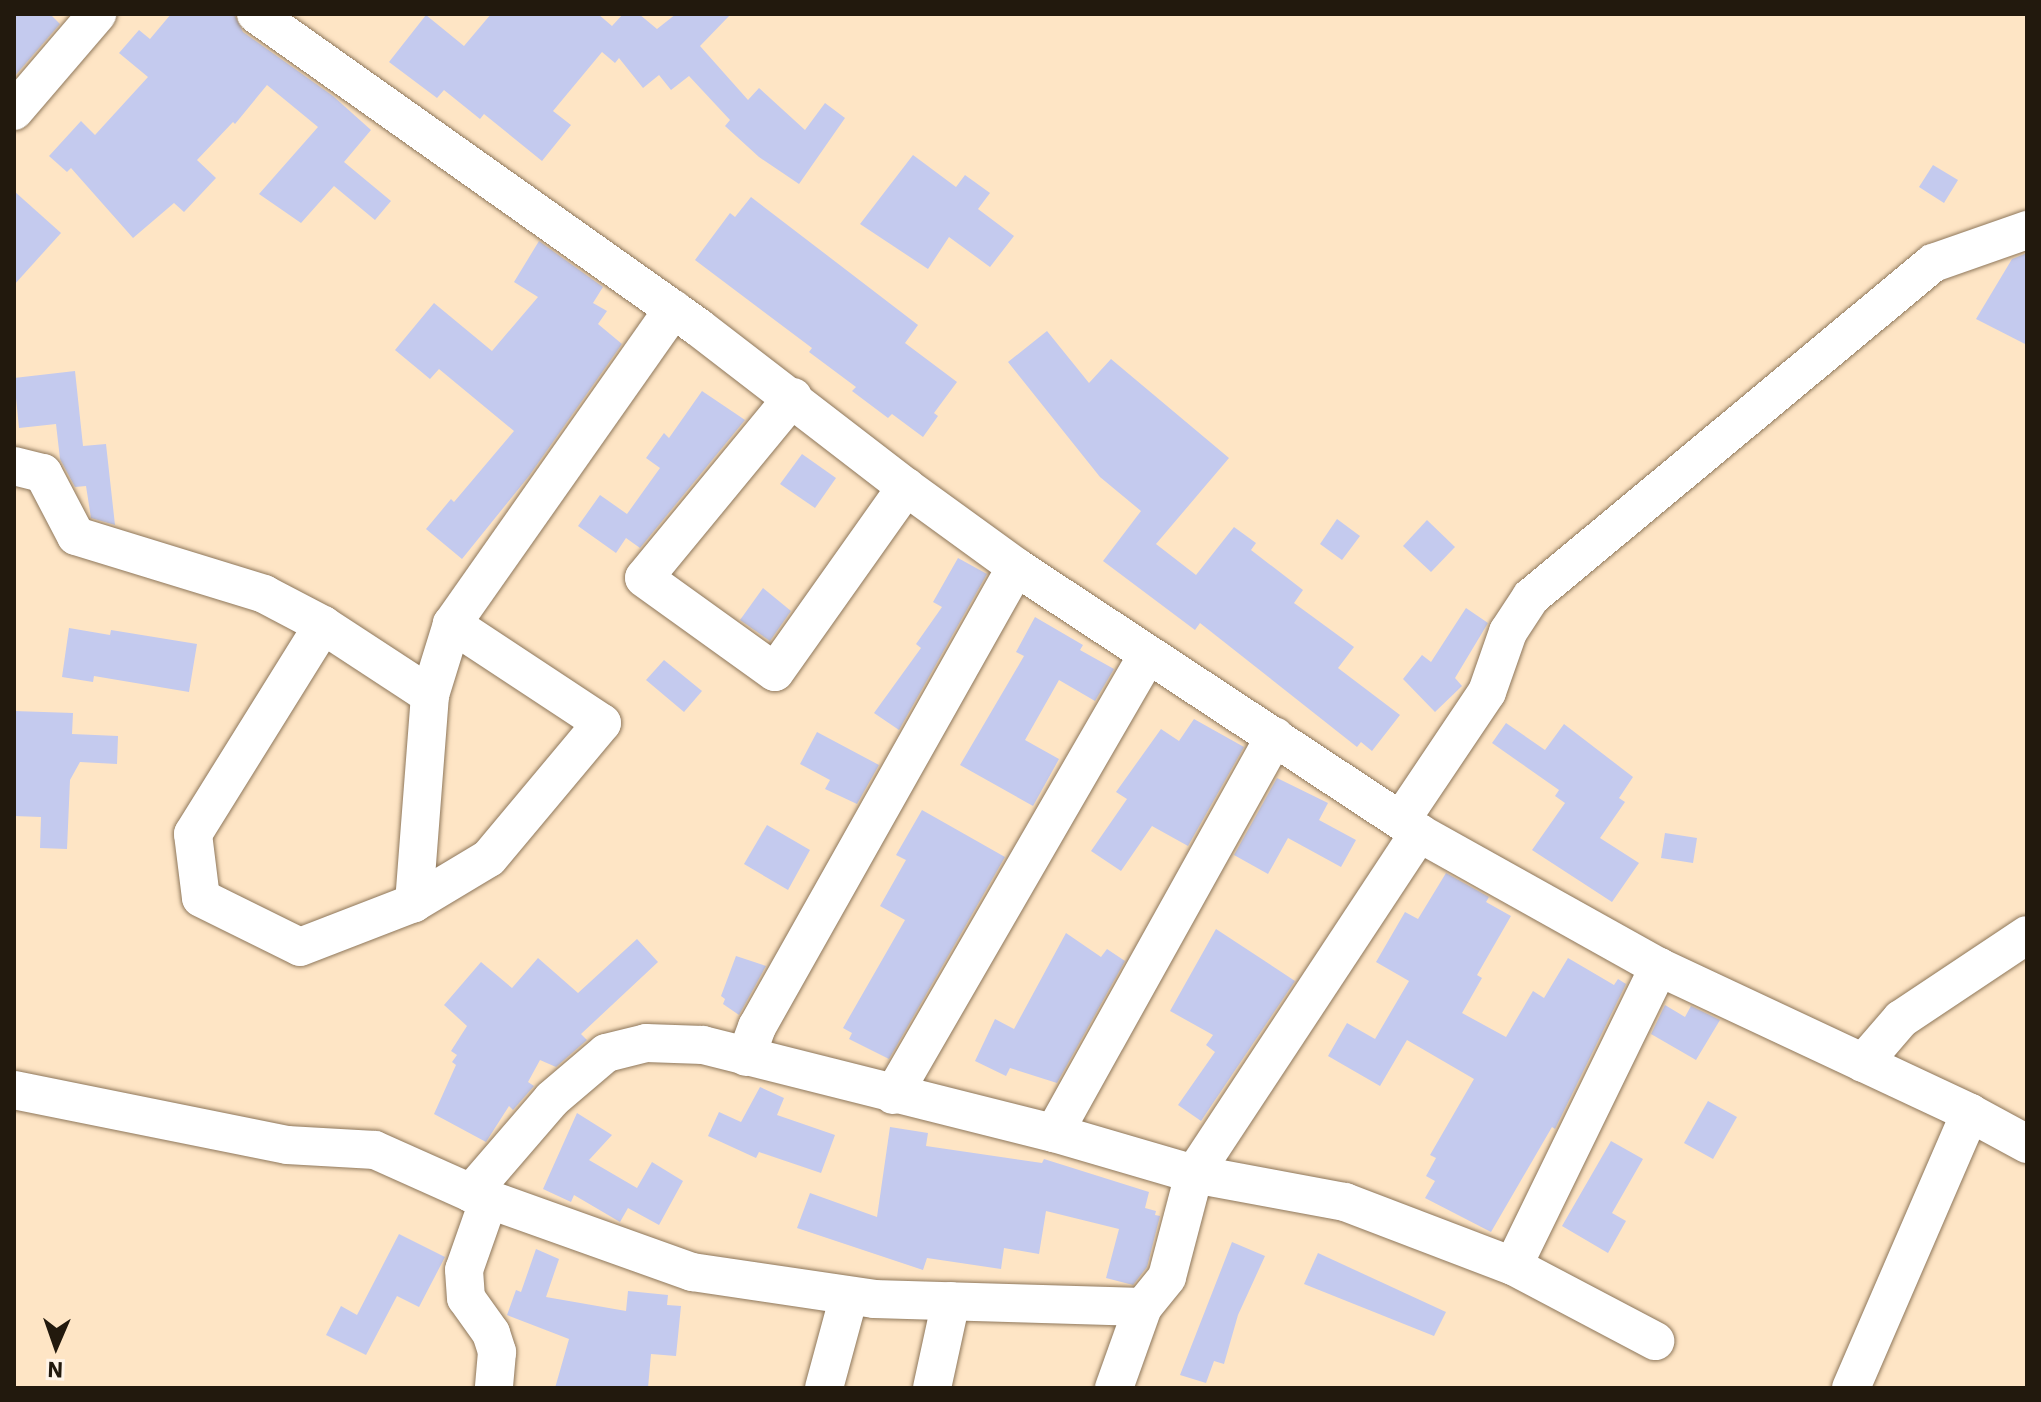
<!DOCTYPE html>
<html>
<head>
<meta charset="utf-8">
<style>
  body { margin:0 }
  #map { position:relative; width:2041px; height:1402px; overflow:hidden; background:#fee5c5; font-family:"IBM Plex Sans",sans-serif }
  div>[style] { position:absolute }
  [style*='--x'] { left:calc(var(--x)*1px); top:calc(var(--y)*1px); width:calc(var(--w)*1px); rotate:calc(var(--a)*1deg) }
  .building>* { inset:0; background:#c4caee }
  .roads { filter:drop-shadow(0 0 2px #8e775b) drop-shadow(0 0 2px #8e775b) }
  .minor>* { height:38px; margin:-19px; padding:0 19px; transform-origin:19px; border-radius:19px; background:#fff }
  span { translate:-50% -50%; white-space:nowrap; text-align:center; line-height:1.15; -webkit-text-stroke:6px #fff4e8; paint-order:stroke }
  .frame { position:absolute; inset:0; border:16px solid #22190d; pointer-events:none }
  .north { position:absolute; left:16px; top:1306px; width:80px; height:80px; -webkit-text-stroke:6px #fff4e8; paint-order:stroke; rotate:182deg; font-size:22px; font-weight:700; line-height:32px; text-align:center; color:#22190d }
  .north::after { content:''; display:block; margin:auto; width:28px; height:36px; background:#22190d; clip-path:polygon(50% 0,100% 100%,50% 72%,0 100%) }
</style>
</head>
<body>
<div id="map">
  <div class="building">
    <div style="clip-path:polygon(14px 14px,50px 14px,60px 24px,14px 77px)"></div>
    <div style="clip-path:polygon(171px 14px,234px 14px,243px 32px,333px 96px,371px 130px,344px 162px,391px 201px,375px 220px,334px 186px,301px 223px,259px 194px,318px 127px,267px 85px,235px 124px,233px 122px,197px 160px,216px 178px,184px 212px,174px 203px,133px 238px,71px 168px,67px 172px,49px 156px,81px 121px,95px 135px,148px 77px,119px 53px,139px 30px,150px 39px)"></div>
    <div style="clip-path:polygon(491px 14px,598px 14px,612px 26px,623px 14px,639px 14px,657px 29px,676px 14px,731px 14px,700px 46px,748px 100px,759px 88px,805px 130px,825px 103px,845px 118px,799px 184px,759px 157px,725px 126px,730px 120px,689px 76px,671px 90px,659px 75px,643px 88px,619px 58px,615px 63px,602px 52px,553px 111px,571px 125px,542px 161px,484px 114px,480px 119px,444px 90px,437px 98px,389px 62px,426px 15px,464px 46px)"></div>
    <div style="clip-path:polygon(913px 155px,956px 187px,965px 175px,990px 193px,978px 209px,1014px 236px,990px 267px,949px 237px,928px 269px,860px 224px)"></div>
    <div style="clip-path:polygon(1933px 165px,1958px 180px,1944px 203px,1919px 187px)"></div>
    <div style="clip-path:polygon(14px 191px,61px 233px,14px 285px)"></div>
    <div style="clip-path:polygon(751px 197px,918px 325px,905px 343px,957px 382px,934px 413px,938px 416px,923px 437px,892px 414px,888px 418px,852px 391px,856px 387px,809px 352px,812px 348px,695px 260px,730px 213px,735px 217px)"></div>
    <div style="clip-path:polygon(539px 241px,603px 287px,593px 303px,607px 311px,598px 324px,622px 344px,529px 476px,462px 559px,426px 529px,451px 499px,454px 502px,514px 431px,439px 369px,430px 379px,395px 350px,434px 303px,492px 351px,538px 297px,514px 282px)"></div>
    <div style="clip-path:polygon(2027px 253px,2027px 345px,1976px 319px,2012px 259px)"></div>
    <div style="clip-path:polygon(1047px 331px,1089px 383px,1111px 359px,1229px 458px,1156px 544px,1196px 575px,1234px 527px,1256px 543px,1251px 550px,1303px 590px,1294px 603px,1354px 647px,1338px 668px,1400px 715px,1372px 751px,1361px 742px,1357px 747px,1200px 623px,1195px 630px,1103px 561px,1141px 511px,1100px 477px,1008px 362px)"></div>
    <div style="clip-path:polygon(75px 371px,83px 446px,106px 444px,115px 525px,91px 518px,86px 486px,75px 487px,60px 459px,56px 424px,19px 428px,14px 378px)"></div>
    <div style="clip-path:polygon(702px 391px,745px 420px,640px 548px,626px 538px,616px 553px,578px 526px,600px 495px,627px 514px,660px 468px,646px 458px,664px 433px,669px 438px)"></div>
    <div style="clip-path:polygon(802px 454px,836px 478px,815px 508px,780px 484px)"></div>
    <div style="clip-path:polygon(1337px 519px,1360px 536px,1342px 560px,1320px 544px)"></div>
    <div style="clip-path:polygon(1427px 520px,1455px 547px,1431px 572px,1403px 546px)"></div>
    <div style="clip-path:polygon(958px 558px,987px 574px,899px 730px,874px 713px,921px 648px,916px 644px,942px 607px,933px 602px)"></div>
    <div style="clip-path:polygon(763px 588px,791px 611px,770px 641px,740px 620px)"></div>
    <div style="clip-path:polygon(1466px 608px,1488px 623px,1455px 678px,1462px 686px,1435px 712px,1403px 679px,1422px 655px,1431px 662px)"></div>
    <div style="clip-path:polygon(1035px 617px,1083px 645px,1080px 650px,1114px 669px,1095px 701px,1059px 680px,1025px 740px,1059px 759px,1033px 806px,960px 765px,1024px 656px,1016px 652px)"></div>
    <div style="clip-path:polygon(69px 628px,110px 635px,111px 630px,197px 644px,189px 692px,94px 676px,93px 682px,62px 677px)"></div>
    <div style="clip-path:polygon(664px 660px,702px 691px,684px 712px,646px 680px)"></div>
    <div style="clip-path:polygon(14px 711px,73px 713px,72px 734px,118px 736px,117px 764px,80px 762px,70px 780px,67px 849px,40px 848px,41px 817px,14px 816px)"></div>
    <div style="clip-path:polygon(1194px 719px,1244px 747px,1188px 846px,1152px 826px,1121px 871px,1091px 851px,1127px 799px,1116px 792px,1161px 729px,1179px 741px)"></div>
    <div style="clip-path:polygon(1506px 723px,1545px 750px,1564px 724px,1633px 777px,1619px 798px,1625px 802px,1600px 838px,1639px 863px,1612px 902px,1532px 850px,1565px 803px,1555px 796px,1559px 790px,1492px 743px)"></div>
    <div style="clip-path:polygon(817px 732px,879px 765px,857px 804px,825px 789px,830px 780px,800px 764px)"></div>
    <div style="clip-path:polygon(1277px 778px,1328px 803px,1319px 820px,1356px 840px,1341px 867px,1288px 838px,1268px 874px,1234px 855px)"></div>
    <div style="clip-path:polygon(922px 810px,1005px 857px,889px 1059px,849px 1039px,852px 1033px,843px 1028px,905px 920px,880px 906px,906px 860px,896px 855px)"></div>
    <div style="clip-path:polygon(767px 825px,810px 850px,788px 890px,744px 864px)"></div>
    <div style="clip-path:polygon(1665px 833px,1697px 838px,1693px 863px,1661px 858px)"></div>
    <div style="clip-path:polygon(1446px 873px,1489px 897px,1486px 902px,1511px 916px,1477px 975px,1482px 978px,1462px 1013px,1506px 1037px,1533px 991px,1544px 998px,1568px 958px,1614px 985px,1618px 979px,1626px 984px,1555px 1129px,1552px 1127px,1491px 1232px,1425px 1198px,1435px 1181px,1426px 1176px,1436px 1158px,1430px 1155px,1474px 1079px,1407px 1040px,1380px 1086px,1328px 1056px,1347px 1023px,1375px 1039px,1409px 981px,1376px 962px,1405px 912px,1418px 919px)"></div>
    <div style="clip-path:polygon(1216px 929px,1295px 981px,1201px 1121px,1178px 1105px,1215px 1052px,1206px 1045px,1213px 1035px,1170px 1011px)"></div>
    <div style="clip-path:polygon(1066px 933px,1101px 957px,1107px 949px,1125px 961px,1057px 1083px,1010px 1068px,1006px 1076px,975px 1061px,995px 1019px,1014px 1029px)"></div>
    <div style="clip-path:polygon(637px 939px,658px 962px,581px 1034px,587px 1040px,556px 1067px,540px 1060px,528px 1082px,534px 1086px,513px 1110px,509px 1106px,486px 1142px,434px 1114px,456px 1065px,452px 1062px,457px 1055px,451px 1051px,467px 1026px,444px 1005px,481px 962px,512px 988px,538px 958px,578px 993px)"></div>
    <div style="clip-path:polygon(736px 956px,766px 966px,739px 1015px,723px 1004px,725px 999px,721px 996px)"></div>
    <div style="clip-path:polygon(1665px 1005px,1685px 1017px,1691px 1006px,1720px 1020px,1696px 1060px,1651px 1034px)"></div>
    <div style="clip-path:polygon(760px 1087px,784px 1098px,777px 1115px,835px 1135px,821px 1173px,759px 1152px,756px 1158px,708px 1136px,719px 1112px,741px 1122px)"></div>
    <div style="clip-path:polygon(1708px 1101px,1737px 1117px,1713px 1159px,1684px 1143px)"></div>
    <div style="clip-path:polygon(577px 1113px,612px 1135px,589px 1160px,637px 1188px,652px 1162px,683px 1181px,659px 1225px,628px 1208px,620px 1222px,574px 1195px,571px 1202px,543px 1189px)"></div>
    <div style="clip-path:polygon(890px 1127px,928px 1133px,926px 1146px,1042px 1163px,1044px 1159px,1149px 1192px,1145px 1208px,1156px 1211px,1155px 1215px,1160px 1216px,1147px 1267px,1133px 1285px,1106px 1278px,1119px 1229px,1046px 1211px,1039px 1254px,1004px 1248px,1001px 1269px,927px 1258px,923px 1270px,797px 1228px,810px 1193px,877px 1217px)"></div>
    <div style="clip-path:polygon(1611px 1141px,1643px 1159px,1612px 1213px,1626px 1221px,1608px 1253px,1562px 1226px)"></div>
    <div style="clip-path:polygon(399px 1234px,445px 1257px,419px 1307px,397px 1296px,366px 1355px,326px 1335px,341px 1306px,357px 1315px)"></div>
    <div style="clip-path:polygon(1232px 1242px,1265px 1256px,1238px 1315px,1224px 1364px,1214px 1361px,1206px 1383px,1180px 1375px)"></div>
    <div style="clip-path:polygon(536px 1249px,559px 1259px,546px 1297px,626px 1311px,628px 1291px,668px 1295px,667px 1305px,681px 1306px,676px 1356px,651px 1354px,648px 1388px,555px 1388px,569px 1339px,507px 1315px,516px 1290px,521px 1292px)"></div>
    <div style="clip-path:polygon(1318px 1253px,1446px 1312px,1434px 1336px,1304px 1284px)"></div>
  </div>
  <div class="roads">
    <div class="minor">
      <div style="--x:256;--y:14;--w:542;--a:35.3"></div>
      <div style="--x:698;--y:327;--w:262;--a:37.6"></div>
      <div style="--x:906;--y:487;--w:136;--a:36"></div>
      <div style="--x:1016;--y:567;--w:483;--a:33.4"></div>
      <div style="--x:1419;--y:833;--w:275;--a:29.2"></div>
      <div style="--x:1659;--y:967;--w:344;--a:25.1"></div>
      <div style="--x:1970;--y:1113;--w:65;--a:28.5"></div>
      <div style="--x:14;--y:111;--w:128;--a:-49.4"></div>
      <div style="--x:793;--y:397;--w:234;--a:129.5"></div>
      <div style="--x:644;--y:578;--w:161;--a:35.7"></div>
      <div style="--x:775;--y:672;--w:227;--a:-54.7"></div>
      <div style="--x:14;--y:466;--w:30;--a:14"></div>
      <div style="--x:43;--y:473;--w:71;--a:62.4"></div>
      <div style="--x:76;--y:536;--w:197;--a:17.1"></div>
      <div style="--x:264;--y:594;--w:67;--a:27.7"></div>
      <div style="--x:323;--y:625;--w:246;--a:121.9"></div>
      <div style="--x:193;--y:834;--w:64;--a:82.9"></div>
      <div style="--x:201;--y:898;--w:110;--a:26.3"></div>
      <div style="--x:300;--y:947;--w:122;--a:-21.1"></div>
      <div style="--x:414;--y:903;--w:87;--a:-31"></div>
      <div style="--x:489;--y:858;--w:176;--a:-50.1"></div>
      <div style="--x:602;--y:723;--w:180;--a:-146.6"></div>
      <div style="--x:452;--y:624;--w:74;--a:107.2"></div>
      <div style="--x:430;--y:695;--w:209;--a:94.4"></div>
      <div style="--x:452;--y:624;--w:385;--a:-54.9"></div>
      <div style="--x:323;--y:625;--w:128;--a:33.2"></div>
      <div style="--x:1401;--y:820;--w:154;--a:-56.1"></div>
      <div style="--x:1487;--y:692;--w:64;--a:-70.7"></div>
      <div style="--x:1508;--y:632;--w:42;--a:-56.7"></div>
      <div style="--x:1531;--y:597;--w:523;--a:-39.72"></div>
      <div style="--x:1933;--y:263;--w:100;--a:-19.3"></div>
      <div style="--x:746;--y:1057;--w:32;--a:-70"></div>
      <div style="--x:757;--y:1027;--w:528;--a:-60.62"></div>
      <div style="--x:1863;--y:1063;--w:58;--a:-49.2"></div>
      <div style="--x:1901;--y:1019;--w:151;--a:-33.7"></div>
      <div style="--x:14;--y:1090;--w:278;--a:11.4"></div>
      <div style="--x:287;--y:1145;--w:88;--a:3.3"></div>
      <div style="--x:375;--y:1150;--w:105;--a:24.1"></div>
      <div style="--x:471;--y:1193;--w:235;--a:19.7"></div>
      <div style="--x:692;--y:1272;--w:184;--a:8.4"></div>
      <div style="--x:874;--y:1299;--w:269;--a:1.7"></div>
      <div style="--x:1143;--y:1307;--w:38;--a:-51"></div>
      <div style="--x:1167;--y:1277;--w:106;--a:-75.3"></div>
      <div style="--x:1194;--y:1174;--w:409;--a:-56.6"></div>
      <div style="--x:893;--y:1095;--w:509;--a:-59.96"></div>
      <div style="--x:1054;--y:1133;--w:454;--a:-60.9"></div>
      <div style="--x:471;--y:1193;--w:124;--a:-49.2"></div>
      <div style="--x:552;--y:1099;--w:71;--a:-40.4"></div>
      <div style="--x:606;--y:1053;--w:41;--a:-14"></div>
      <div style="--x:646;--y:1043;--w:57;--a:2"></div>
      <div style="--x:703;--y:1045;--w:362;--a:14.1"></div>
      <div style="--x:1054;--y:1133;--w:146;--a:16.3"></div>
      <div style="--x:1194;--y:1174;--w:154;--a:10.5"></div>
      <div style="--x:1345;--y:1202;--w:180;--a:20.9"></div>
      <div style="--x:1513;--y:1266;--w:161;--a:27.8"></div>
      <div style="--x:489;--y:1199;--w:75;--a:109.4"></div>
      <div style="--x:464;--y:1270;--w:28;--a:86"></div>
      <div style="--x:466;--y:1298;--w:43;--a:54.5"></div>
      <div style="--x:491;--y:1333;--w:20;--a:72"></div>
      <div style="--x:497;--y:1352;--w:36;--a:95"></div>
      <div style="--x:1513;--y:1266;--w:333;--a:-64"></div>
      <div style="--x:824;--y:1388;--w:95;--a:-74.8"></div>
      <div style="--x:932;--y:1388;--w:89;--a:-77.7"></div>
      <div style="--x:1114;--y:1388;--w:86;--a:-70.3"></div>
      <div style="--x:1851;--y:1388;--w:300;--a:-66.6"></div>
    </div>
  </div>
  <div class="frame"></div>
  <div class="north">N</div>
</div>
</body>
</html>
